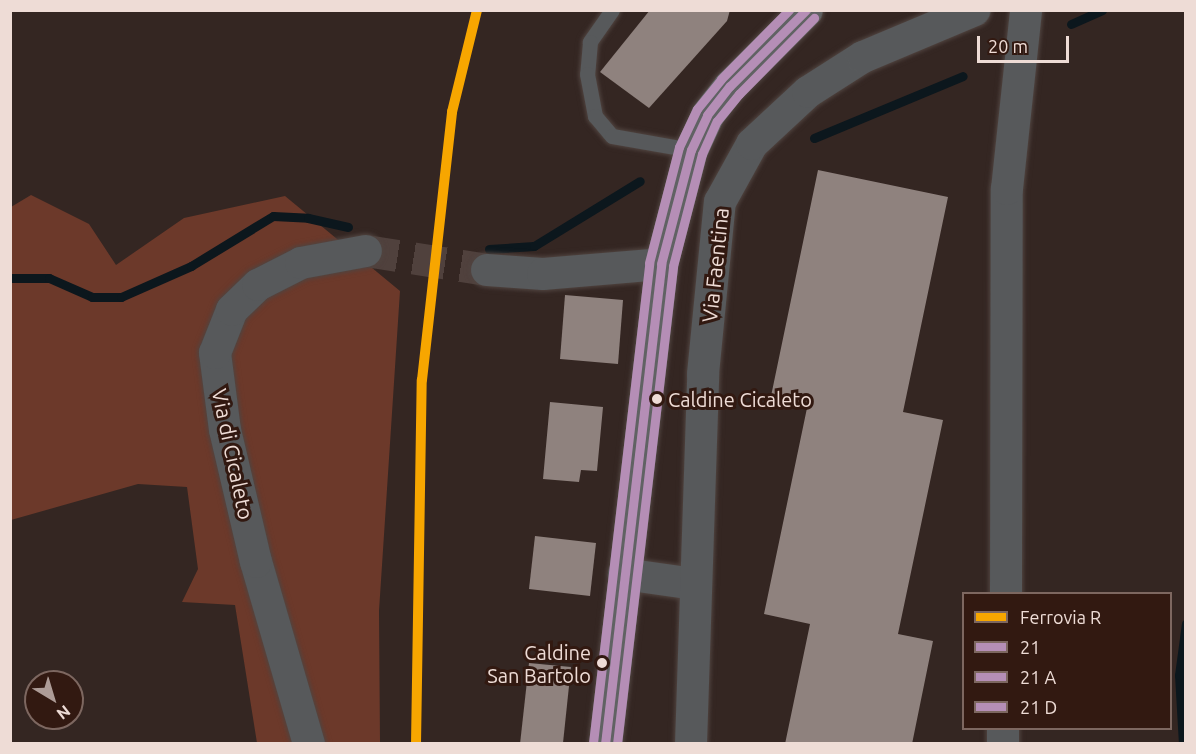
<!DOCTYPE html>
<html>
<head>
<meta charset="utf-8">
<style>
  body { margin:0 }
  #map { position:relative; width:1196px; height:754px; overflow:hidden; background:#342622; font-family:Ubuntu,sans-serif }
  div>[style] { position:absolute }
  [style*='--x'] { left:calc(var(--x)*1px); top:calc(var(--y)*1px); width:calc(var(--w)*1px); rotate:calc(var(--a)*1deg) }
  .green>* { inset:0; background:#6c392a }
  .stream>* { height:9px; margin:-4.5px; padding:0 4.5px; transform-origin:4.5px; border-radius:4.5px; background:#0c171d }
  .building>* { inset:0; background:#8f827e }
  .street-tunnel>* { height:32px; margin-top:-16px; transform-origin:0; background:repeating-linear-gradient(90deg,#50413d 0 32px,transparent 0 48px) }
  .roads { filter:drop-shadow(0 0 2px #504440) drop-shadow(0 0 2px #504440) }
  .lane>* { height:15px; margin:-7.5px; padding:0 7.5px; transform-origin:7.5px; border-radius:7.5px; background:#57595b }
  .street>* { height:32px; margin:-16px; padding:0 16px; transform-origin:16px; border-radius:16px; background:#57595b }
  .primary>* { height:33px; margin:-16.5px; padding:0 16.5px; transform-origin:16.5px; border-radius:16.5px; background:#606263 }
  .bus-1>* { height:9px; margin:-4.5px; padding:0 4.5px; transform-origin:4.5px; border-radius:4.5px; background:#b58eb6 }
  .bus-2>* { height:9px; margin:-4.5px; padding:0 4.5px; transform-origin:4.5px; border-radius:4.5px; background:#b58eb6 }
  .bus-3>* { height:9px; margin:-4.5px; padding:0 4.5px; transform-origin:4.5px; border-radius:4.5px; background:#b58eb6 }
  .rail-1>* { height:10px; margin:-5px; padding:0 5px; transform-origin:5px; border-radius:5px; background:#f7a600 }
  .dots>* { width:16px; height:16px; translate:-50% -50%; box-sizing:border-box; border:3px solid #321911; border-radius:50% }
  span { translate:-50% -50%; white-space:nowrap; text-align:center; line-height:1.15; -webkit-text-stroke:6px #321911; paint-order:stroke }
  .bus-label { font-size:20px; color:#eedcd6 }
  .left { translate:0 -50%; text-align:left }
  .right { translate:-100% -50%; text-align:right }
  .street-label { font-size:21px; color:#eedcd6 }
  .frame { position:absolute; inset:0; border:12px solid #eedcd6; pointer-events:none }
  .legend { position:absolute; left:962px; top:592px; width:210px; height:138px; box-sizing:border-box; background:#321911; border:2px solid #7d6760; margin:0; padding:8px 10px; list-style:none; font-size:18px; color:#eedcd6 }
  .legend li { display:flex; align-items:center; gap:12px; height:30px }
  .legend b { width:30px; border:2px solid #7d6760 }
  .north { position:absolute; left:24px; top:670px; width:60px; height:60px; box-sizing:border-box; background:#321911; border:2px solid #7d6760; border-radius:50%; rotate:142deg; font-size:16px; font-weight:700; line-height:24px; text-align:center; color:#eedcd6 }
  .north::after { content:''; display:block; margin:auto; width:21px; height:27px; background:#ad9c97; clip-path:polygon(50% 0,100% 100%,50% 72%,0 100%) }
  .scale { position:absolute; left:977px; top:36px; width:92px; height:27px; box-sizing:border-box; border:3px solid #eedcd6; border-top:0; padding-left:8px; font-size:18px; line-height:21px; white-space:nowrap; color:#eedcd6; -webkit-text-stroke:4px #321911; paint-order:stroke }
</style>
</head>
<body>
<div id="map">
  <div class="green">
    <div style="clip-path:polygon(31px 195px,89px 224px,116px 265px,184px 218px,285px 196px,400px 291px,379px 611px,380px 743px,257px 743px,235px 605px,182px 602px,198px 569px,187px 487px,138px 484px,11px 520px,11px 207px)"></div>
  </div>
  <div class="stream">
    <div style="--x:1071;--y:24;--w:34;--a:-24"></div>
    <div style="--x:814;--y:138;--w:161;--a:-22.6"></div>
    <div style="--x:489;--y:249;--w:45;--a:-3.8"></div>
    <div style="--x:534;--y:246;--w:124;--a:-31.5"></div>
    <div style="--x:10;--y:278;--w:39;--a:0"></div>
    <div style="--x:49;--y:278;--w:47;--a:23.8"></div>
    <div style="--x:92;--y:297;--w:29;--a:0"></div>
    <div style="--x:121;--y:297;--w:77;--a:-23.9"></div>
    <div style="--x:191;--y:266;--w:96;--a:-31.4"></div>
    <div style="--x:273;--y:216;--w:35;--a:3"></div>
    <div style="--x:308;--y:218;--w:41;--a:12.7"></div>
    <div style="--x:1183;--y:744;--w:69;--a:-93.3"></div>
    <div style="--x:1179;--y:675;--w:52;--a:-82.3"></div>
  </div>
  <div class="building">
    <div style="clip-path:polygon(650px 10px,730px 10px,727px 21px,649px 108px,600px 72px)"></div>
    <div style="clip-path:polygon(818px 170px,948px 197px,903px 412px,943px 420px,898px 634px,933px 641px,912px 744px,785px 744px,810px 624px,764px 614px,807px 408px,770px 401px)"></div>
    <div style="clip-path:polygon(565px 295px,623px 300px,618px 364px,560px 359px)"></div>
    <div style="clip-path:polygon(550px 402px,603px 407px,597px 471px,581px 470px,579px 482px,543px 479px)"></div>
    <div style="clip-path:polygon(535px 536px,596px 543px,590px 596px,529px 589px)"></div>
    <div style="clip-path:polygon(529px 663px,571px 667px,563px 743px,520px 744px)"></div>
  </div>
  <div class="street-tunnel">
    <div style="--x:366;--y:251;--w:122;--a:8.9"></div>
  </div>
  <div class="roads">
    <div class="lane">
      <div style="--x:612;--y:10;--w:39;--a:125"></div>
      <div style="--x:590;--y:42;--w:32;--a:95"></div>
      <div style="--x:587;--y:74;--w:43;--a:79.2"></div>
      <div style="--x:595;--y:116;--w:26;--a:50"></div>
      <div style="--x:612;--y:136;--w:80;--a:10"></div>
    </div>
    <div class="street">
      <div style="--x:487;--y:270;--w:56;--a:4.1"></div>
      <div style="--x:543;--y:274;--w:118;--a:-4.8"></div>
      <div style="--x:624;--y:574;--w:71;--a:8.1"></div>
      <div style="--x:1006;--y:594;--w:405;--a:-89.9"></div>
      <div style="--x:1007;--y:189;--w:180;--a:-83.9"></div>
      <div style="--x:309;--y:744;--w:190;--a:-106.2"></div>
      <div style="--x:256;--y:562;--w:136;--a:-103.2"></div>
      <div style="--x:225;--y:430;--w:78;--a:-97.4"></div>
      <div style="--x:215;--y:353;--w:46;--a:-68.4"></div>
      <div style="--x:232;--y:310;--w:36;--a:-44"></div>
      <div style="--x:258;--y:285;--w:48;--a:-27.1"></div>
      <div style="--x:301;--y:263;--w:66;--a:-10.5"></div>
      <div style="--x:691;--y:744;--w:370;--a:-88.1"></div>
      <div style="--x:703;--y:374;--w:173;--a:-84.4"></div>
      <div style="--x:720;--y:202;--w:66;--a:-61.1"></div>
      <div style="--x:752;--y:144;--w:76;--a:-42.9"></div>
      <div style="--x:808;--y:92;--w:65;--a:-32.5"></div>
      <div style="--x:863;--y:57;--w:121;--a:-22.8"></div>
      <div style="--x:1003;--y:744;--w:16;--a:-90"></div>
    </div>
    <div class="primary">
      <div style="--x:605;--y:744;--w:483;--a:-83.3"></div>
      <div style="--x:661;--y:264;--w:118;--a:-75.3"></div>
      <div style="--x:691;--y:150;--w:38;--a:-65"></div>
      <div style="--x:707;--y:115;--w:37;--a:-52"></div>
      <div style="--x:730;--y:86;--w:107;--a:-45"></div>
    </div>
  </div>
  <div class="bus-1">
    <div style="--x:605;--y:744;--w:483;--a:-83.3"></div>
    <div style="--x:661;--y:264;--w:118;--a:-75.3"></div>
    <div style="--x:691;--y:150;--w:38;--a:-65"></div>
    <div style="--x:707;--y:115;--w:37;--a:-52"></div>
    <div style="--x:730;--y:86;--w:107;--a:-45"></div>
  </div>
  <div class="bus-2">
    <div style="--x:617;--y:744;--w:481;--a:-83.3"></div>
    <div style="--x:673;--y:266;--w:116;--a:-75.5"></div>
    <div style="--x:702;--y:154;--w:36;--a:-66"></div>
    <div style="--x:717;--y:121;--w:35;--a:-51"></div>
    <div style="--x:739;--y:94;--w:107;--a:-45.4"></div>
  </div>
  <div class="bus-3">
    <div style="--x:593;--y:743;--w:483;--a:-83.3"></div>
    <div style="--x:649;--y:263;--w:120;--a:-75.5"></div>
    <div style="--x:679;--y:147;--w:42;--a:-64.7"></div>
    <div style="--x:697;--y:109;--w:38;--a:-51"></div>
    <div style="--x:721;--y:79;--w:97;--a:-45.4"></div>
  </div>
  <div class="rail-1">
    <div style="--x:416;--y:744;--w:364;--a:-89.1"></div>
    <div style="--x:422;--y:380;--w:270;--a:-83.6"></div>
    <div style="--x:452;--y:112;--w:105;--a:-76.2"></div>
  </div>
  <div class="dots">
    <div style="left:657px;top:399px;background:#eedcd6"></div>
    <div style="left:602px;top:663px;background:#eedcd6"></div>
  </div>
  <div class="bus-label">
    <span class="left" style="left:668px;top:399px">Caldine Cicaleto</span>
    <span class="right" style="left:591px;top:664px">Caldine<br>San Bartolo</span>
  </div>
  <div class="street-label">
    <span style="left:715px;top:265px;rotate:-84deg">Via Faentina</span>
    <span style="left:233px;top:454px;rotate:78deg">Via di Cicaleto</span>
  </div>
  <div class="frame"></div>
  <ul class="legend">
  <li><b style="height:8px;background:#f7a600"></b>Ferrovia R</li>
  <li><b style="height:8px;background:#b58eb6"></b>21</li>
  <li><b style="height:8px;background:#b58eb6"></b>21 A</li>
  <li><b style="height:8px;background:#b58eb6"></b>21 D</li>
  </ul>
  <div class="north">N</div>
  <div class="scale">20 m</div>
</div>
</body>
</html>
